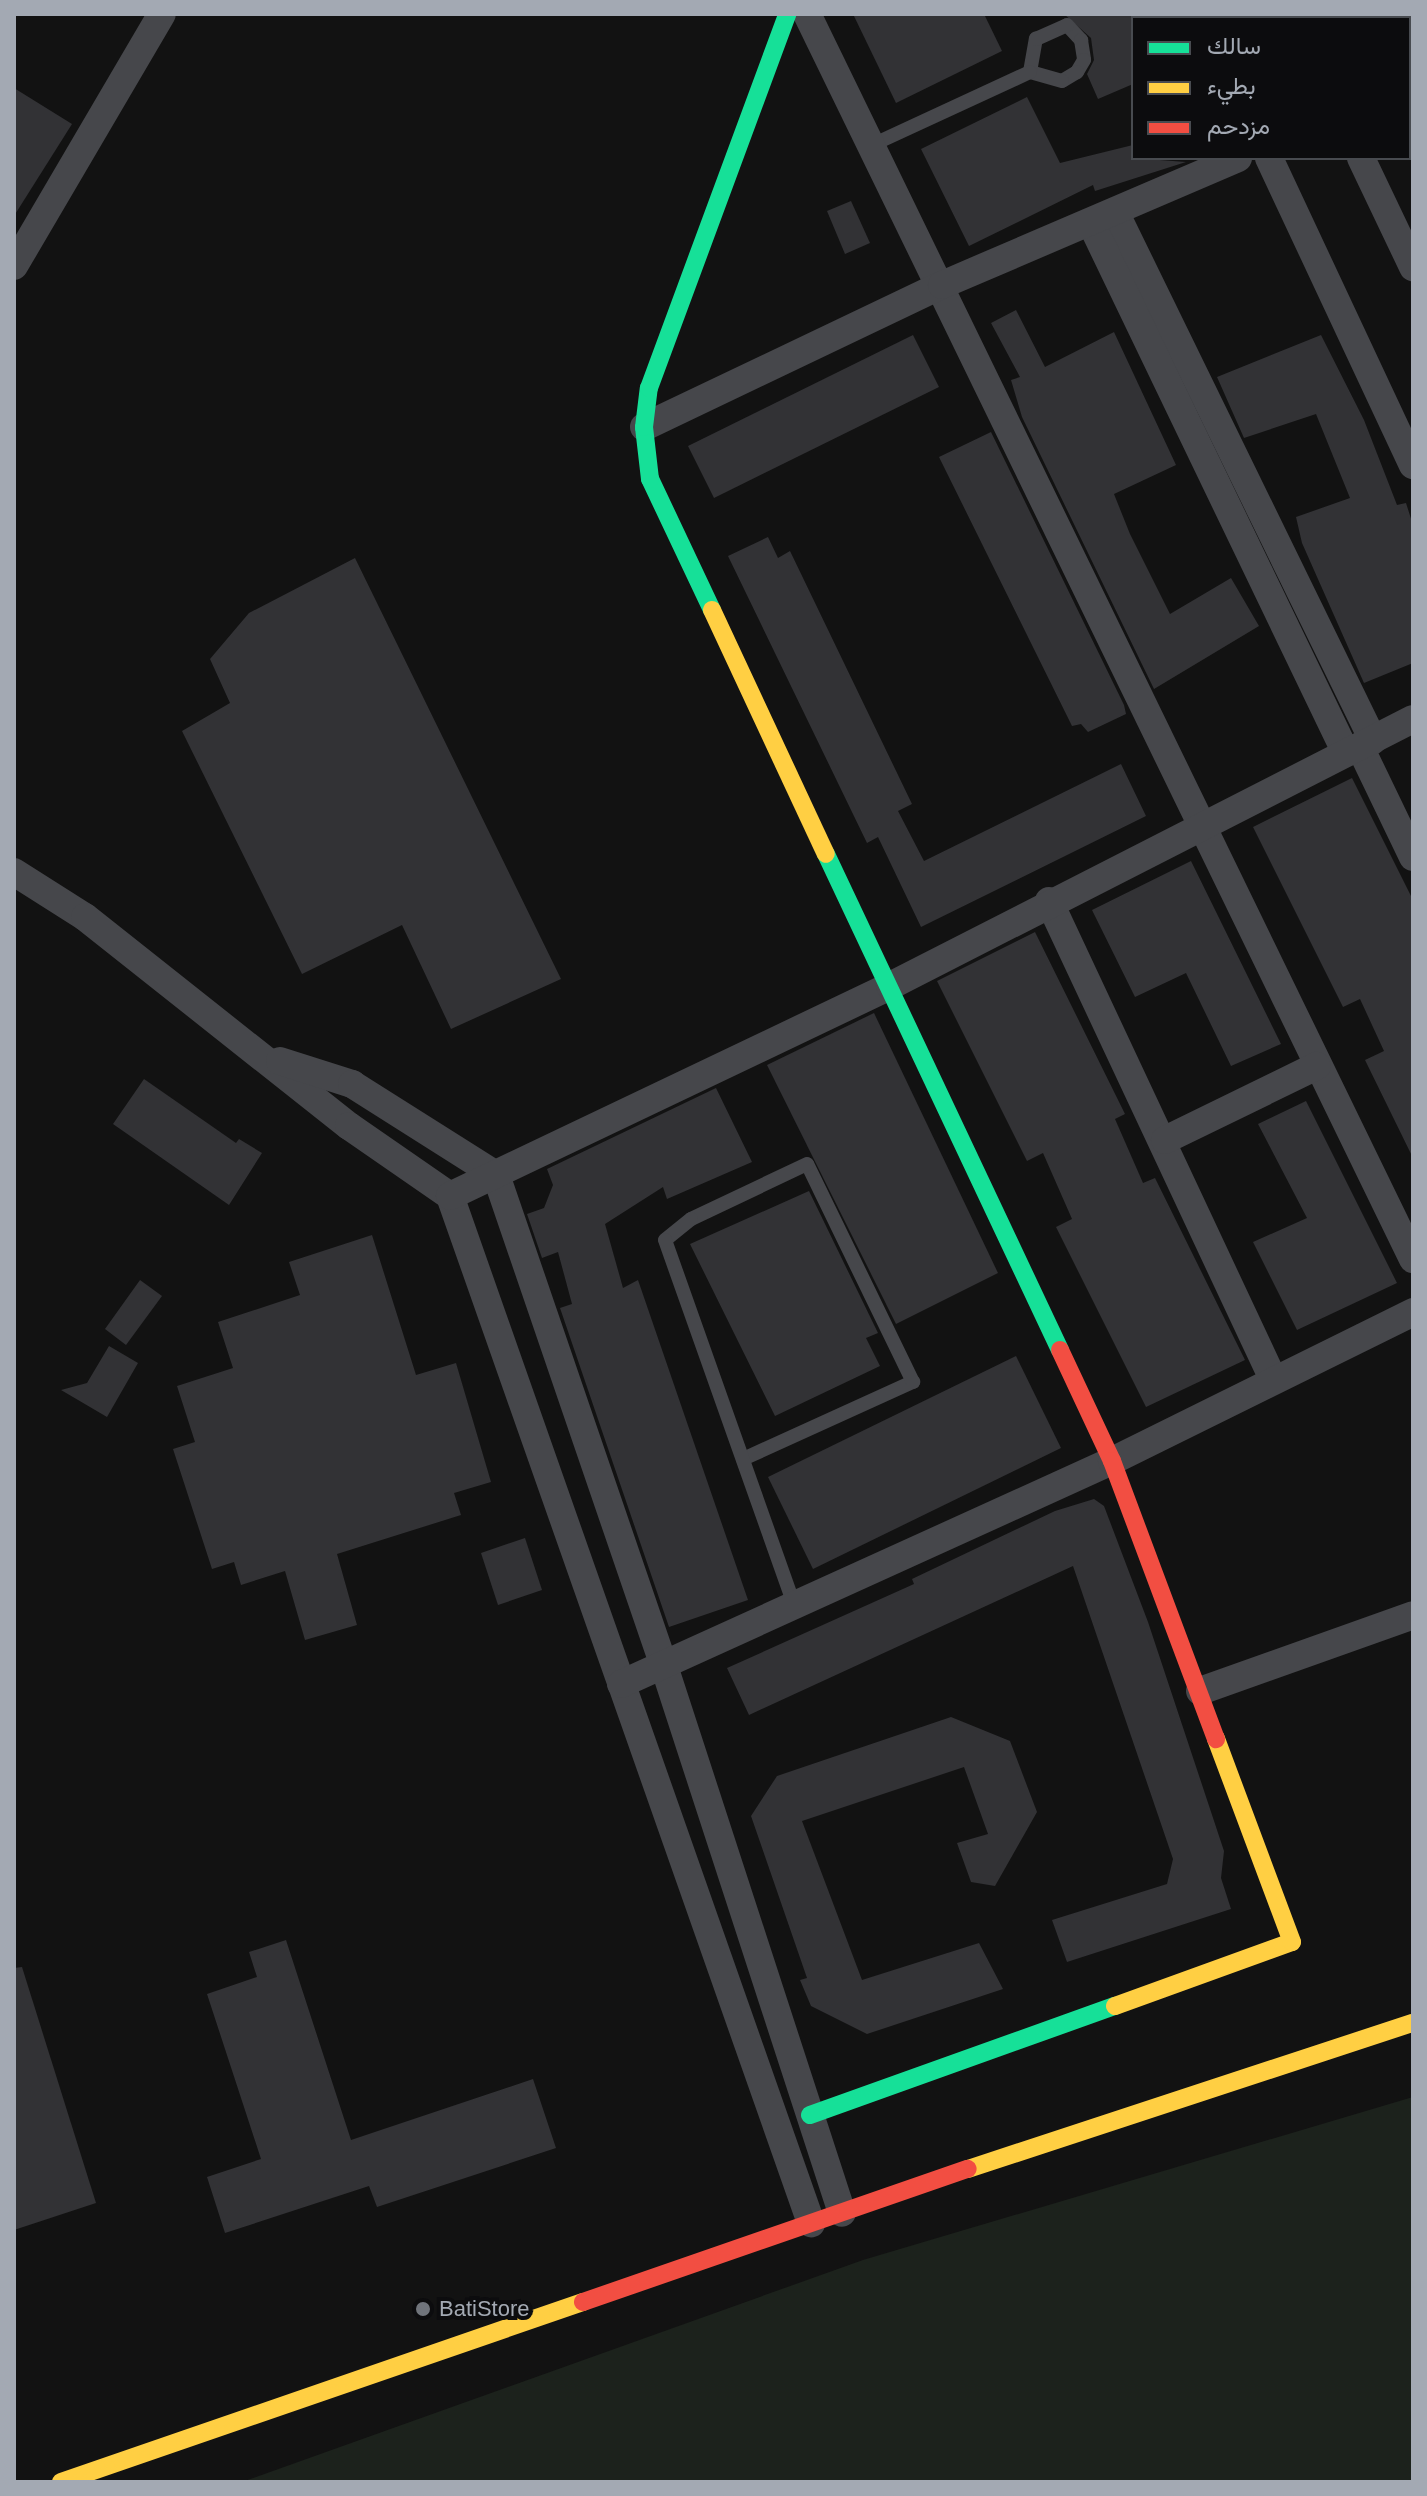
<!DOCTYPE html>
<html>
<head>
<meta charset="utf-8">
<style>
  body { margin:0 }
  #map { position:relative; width:1427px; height:2496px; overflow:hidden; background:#121212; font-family:Helvetica,Vazirmatn,sans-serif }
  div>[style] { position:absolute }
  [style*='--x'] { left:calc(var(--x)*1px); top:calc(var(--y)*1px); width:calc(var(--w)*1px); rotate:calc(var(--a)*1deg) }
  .green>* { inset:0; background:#1c221c }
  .building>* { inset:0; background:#323235 }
  .lane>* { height:14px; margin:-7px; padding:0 7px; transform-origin:7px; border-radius:7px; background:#46474b }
  .street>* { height:28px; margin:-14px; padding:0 14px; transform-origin:14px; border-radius:14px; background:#46474b }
  .fast>* { height:18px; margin:-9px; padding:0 9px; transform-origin:9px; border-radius:9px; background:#16e098 }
  .slow>* { height:18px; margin:-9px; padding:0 9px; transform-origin:9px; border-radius:9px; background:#ffcf43 }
  .jam>* { height:18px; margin:-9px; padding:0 9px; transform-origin:9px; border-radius:9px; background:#f24e42 }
  .dots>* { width:22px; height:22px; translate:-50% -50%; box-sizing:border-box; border:4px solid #0c0c0e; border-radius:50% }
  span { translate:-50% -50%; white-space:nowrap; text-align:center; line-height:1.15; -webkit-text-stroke:8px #0c0c0e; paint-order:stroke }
  .poi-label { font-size:22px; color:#a3a9b3 }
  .left { translate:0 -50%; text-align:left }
  .frame { position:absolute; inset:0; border:16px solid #a3a9b3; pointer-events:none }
  .legend { position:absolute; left:1131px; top:16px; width:280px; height:144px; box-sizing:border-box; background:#0c0c0e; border:2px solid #484b50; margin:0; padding:10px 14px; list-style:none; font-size:24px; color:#a3a9b3 }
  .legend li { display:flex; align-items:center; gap:16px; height:40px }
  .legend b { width:40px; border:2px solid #484b50 }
</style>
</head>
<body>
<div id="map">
  <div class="green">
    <div style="clip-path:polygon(1413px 2097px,1413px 2482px,242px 2482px,863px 2260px)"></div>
  </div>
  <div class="building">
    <div style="clip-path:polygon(853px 14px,984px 14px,1002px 51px,896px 103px)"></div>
    <div style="clip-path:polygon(1064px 14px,1133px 14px,1133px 84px,1098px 99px,1087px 74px,1094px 60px,1091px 38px)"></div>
    <div style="clip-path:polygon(14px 88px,72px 124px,14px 216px)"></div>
    <div style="clip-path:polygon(1027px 97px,1060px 163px,1133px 145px,1133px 158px,1186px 162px,1095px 191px,1093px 185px,969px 246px,921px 149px)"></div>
    <div style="clip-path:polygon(851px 201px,870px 243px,845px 254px,827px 211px)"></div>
    <div style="clip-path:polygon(1016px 310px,1045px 367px,1114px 332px,1176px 465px,1114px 494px,1130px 534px,1170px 614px,1231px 578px,1259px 626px,1154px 689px,1022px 417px,1011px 380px,1020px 377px,991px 323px)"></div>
    <div style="clip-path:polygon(913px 335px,939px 387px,714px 498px,688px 446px)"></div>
    <div style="clip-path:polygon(1321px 335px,1364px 420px,1397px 505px,1406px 503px,1413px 525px,1413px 663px,1364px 683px,1302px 543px,1296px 517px,1350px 498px,1316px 414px,1244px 438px,1217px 377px)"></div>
    <div style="clip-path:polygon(991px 432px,1124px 705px,1126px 714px,1088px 732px,1081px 724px,1072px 726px,939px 457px)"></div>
    <div style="clip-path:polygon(768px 537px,778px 558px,790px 551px,912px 804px,898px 811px,924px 861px,1121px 764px,1146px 816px,921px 927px,878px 837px,867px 843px,728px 556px)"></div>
    <div style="clip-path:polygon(355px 558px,561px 979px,451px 1029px,402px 925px,302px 974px,182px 731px,230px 703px,210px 659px,249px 613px)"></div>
    <div style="clip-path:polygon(1352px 778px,1413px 900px,1413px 1158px,1365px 1060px,1384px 1051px,1360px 999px,1343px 1007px,1253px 827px)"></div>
    <div style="clip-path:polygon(1191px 861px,1281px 1044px,1231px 1066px,1186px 973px,1135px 997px,1092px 910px)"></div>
    <div style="clip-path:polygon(1035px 932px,1125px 1114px,1115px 1119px,1143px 1183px,1155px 1178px,1245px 1360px,1146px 1407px,1056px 1227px,1072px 1219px,1043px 1153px,1027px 1161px,937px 981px)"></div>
    <div style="clip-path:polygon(874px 1013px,998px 1273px,896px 1324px,767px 1065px)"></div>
    <div style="clip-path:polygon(144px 1079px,236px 1143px,239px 1139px,262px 1153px,229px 1205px,113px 1124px)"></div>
    <div style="clip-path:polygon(716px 1088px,752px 1162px,667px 1199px,663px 1187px,605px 1224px,623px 1288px,638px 1280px,748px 1600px,669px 1627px,560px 1308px,572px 1304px,558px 1252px,542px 1258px,527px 1214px,544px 1208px,553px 1185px,547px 1169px)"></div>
    <div style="clip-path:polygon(1306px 1101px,1397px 1283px,1297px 1330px,1253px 1242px,1307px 1218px,1258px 1124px)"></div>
    <div style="clip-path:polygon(809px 1191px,878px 1333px,866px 1338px,880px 1366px,775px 1416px,690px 1244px)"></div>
    <div style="clip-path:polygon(372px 1235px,416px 1375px,456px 1363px,491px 1482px,454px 1493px,461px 1515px,337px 1554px,357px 1625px,305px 1640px,285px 1571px,241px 1585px,234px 1562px,212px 1569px,173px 1449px,195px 1442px,177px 1386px,233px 1368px,218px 1322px,300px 1295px,289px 1262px)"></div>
    <div style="clip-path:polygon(140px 1280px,162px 1296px,126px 1345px,105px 1329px)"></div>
    <div style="clip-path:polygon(109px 1346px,138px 1363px,107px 1417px,61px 1390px,87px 1383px)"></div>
    <div style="clip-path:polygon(1016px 1356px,1061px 1448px,813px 1569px,768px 1477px)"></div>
    <div style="clip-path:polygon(1094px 1499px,1104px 1506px,1148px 1622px,1224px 1851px,1221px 1878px,1231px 1909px,1067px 1962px,1052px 1920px,1167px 1884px,1173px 1859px,1073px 1566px,749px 1715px,727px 1668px,914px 1584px,912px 1579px,1055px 1511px)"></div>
    <div style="clip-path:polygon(525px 1538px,542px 1590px,498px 1605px,481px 1553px)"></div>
    <div style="clip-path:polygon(951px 1717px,1010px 1741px,1037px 1812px,995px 1886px,971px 1882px,957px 1843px,988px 1834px,964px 1767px,802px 1821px,862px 1980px,979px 1943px,1003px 1989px,867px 2034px,811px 2006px,800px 1980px,807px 1978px,751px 1816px,777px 1776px)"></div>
    <div style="clip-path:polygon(286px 1940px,351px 2140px,533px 2079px,556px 2148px,377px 2207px,369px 2186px,225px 2233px,207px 2177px,261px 2159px,207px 1994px,257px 1977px,249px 1952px)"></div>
    <div style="clip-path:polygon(22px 1967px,96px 2203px,14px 2230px,14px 1968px)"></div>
  </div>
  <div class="lane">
    <div style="--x:1067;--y:25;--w:21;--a:47"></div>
    <div style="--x:1081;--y:40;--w:20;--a:81"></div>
    <div style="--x:1084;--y:60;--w:14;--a:120"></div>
    <div style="--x:1077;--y:72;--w:17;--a:149"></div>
    <div style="--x:1062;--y:81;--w:33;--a:-164"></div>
    <div style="--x:1030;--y:72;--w:34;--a:-80"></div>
    <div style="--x:1036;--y:39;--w:34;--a:-24"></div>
    <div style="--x:872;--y:145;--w:174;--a:-24.8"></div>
    <div style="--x:743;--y:1459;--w:187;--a:-24.4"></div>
    <div style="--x:913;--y:1382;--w:242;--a:-115.9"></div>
    <div style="--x:807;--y:1164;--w:128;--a:154.6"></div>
    <div style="--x:691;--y:1219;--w:33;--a:141"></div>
    <div style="--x:665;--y:1240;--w:387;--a:70.5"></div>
  </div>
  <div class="street">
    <div style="--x:807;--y:14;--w:1385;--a:64.05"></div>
    <div style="--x:1202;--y:14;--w:4;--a:63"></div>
    <div style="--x:1293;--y:14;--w:4;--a:63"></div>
    <div style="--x:1409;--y:58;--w:4;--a:-27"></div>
    <div style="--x:1269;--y:158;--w:339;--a:64.9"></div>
    <div style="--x:1361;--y:158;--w:121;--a:64.5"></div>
    <div style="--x:1115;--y:212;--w:588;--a:63.96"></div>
    <div style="--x:1091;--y:223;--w:588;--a:64.31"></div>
    <div style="--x:14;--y:266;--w:292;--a:-59.6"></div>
    <div style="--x:644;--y:427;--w:330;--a:-25.5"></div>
    <div style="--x:942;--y:285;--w:322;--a:-23.2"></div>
    <div style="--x:1360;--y:747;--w:122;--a:64.3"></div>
    <div style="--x:14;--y:872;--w:84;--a:32.4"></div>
    <div style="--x:85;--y:917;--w:337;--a:38.4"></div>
    <div style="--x:349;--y:1126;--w:123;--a:34.7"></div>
    <div style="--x:450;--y:1196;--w:1089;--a:70.63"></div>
    <div style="--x:1049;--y:901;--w:528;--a:64.89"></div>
    <div style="--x:280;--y:1061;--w:76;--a:17.7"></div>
    <div style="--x:352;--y:1084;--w:170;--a:32.3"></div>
    <div style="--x:496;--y:1175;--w:519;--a:71.11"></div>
    <div style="--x:664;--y:1666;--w:575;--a:71.97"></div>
    <div style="--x:1165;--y:1140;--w:169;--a:-26"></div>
    <div style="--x:450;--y:1196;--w:488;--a:-25.5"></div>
    <div style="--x:890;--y:986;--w:587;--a:-27.05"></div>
    <div style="--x:621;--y:1684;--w:539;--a:-24.43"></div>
    <div style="--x:1112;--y:1461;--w:336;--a:-26.3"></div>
    <div style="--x:1200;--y:1691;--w:226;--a:-19.6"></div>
  </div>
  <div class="fast">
    <div style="--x:712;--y:610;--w:145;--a:-115.3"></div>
    <div style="--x:650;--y:479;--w:52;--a:-96.6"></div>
    <div style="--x:644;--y:427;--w:39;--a:-83"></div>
    <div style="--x:649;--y:388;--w:399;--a:-69.7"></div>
    <div style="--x:826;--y:854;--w:548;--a:64.74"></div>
    <div style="--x:810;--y:2115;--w:324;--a:-19.7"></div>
  </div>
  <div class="slow">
    <div style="--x:712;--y:610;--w:269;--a:65"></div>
    <div style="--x:1115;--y:2006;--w:188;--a:-19.9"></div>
    <div style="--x:1292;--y:1942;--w:217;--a:-110.5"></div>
    <div style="--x:968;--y:2169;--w:468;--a:-18.2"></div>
    <div style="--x:61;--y:2482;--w:552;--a:-19.03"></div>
  </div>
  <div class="jam">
    <div style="--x:1060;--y:1350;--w:123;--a:64.9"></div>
    <div style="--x:1112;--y:1461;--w:297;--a:69.5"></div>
    <div style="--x:583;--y:2302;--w:407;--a:-19.1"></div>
  </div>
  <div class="dots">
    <div style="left:423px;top:2309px;background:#70747b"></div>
  </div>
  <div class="poi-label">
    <span class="left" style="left:439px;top:2309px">BatiStore</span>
  </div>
  <div class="frame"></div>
  <ul class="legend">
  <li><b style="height:10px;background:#16e098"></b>سالك</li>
  <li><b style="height:10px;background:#ffcf43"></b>بطيء</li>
  <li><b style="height:10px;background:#f24e42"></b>مزدحم</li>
  </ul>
</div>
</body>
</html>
